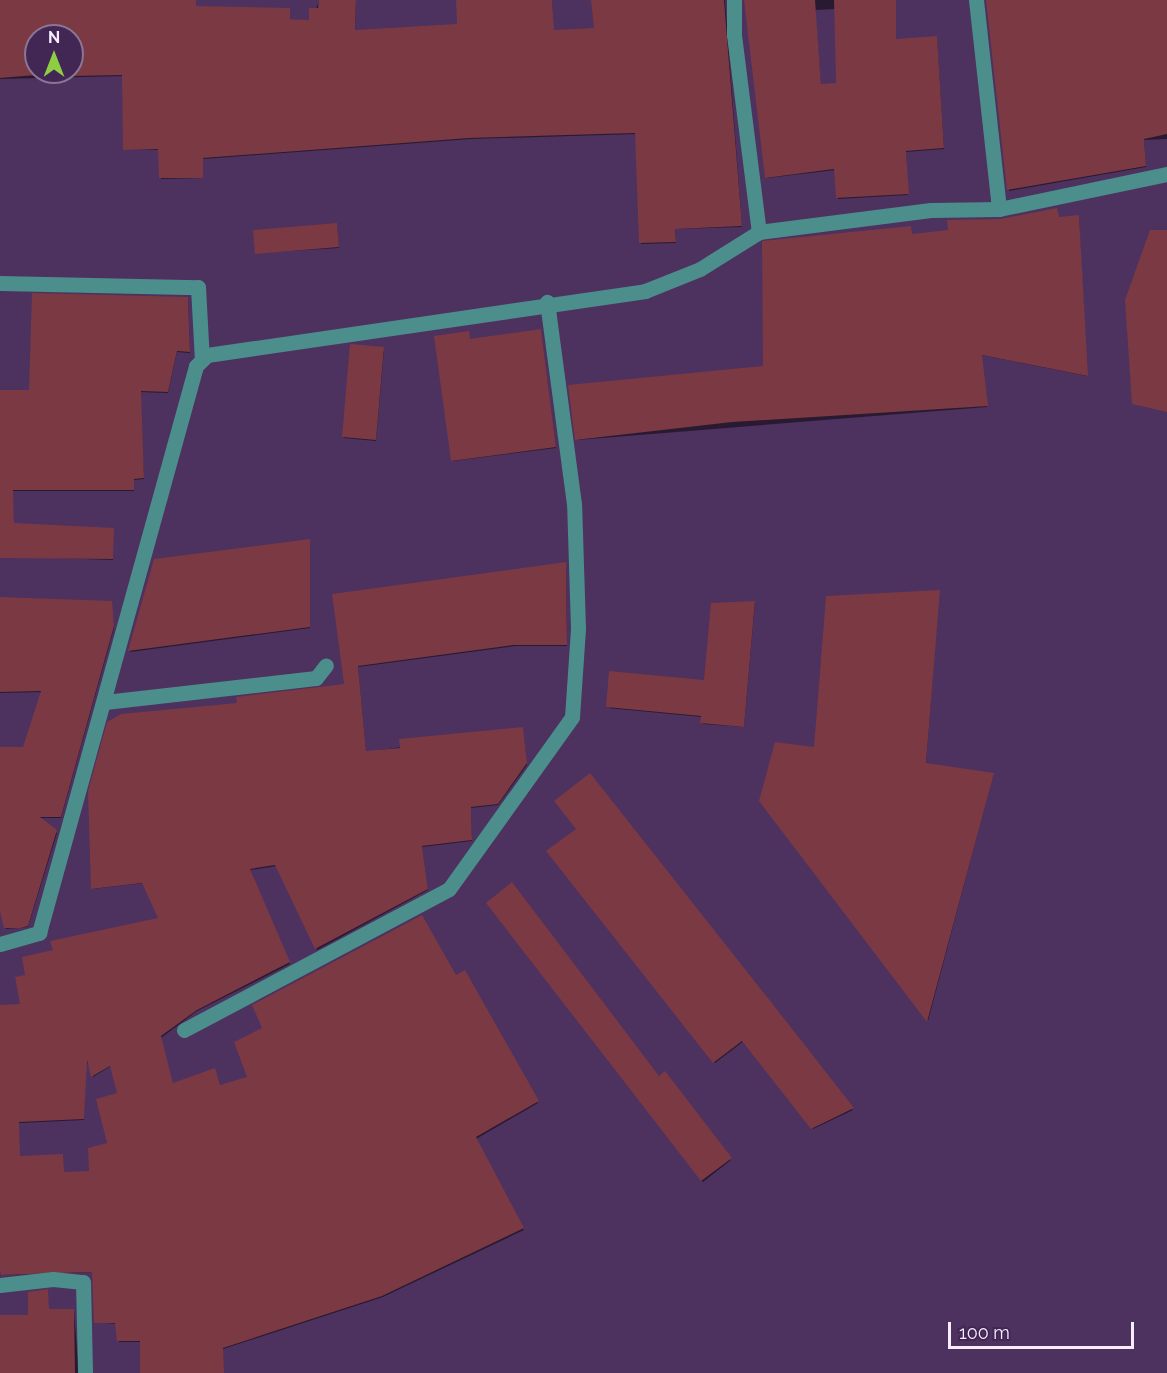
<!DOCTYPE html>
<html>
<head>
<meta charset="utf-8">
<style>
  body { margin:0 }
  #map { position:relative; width:1167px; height:1373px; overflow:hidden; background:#4d315f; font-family:Raleway,sans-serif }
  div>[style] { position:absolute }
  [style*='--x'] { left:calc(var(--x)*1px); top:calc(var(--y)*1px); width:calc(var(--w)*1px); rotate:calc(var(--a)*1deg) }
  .shadow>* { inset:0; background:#0007 }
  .building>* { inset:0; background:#7b3944 }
  .minor>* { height:15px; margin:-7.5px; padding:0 7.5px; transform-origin:7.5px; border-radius:7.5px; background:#4b8e8b }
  span { translate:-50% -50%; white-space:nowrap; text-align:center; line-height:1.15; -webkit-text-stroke:6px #422653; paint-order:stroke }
  .north { position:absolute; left:24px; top:24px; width:60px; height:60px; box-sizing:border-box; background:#422653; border:2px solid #8a7697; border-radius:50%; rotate:0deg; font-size:16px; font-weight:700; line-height:24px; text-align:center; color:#f7edfe }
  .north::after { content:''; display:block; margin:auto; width:21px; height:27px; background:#8dce44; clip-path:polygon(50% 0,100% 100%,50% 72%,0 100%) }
  .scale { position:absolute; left:948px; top:1322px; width:186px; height:27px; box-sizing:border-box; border:3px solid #f7edfe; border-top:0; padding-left:8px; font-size:18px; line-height:21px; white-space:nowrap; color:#f7edfe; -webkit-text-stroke:4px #422653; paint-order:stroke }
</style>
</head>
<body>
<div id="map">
  <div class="shadow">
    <div style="clip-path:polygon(evenodd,0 0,196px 0,196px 8px,310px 21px,320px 0,356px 0,355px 31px,458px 25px,457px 0,552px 0,553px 31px,596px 29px,593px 0,725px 0,742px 227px,675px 229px,676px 243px,641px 244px,637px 134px,471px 139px,203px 159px,203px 178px,161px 179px,160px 150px,125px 149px,124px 76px,0 79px,0 0,36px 36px,72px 36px,72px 72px,36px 72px,36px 36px)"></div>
    <div style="clip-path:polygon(evenodd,748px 0,895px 0,896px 40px,937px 39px,944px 149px,906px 152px,908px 195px,838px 199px,836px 170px,767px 178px,748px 0,836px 9px,837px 85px,821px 85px,815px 10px,836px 9px)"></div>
    <div style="clip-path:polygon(990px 0,1167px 0,1167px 139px,1144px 140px,1146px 167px,1009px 191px)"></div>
    <div style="clip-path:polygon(1079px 218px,1087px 376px,981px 355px,987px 407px,577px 440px,764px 367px,912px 235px)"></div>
    <div style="clip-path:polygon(337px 226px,339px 248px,256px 253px)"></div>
    <div style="clip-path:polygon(188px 298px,190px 353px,177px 352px,168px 393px,140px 392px,144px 479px,134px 480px,134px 491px,12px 491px,14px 524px,113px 529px,113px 560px,0 556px,0 393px,31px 392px)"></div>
    <div style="clip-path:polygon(541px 332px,556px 448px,453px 461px,452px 460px)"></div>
    <div style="clip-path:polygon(384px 350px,376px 441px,344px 438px,343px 437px)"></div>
    <div style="clip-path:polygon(310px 542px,310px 628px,130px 652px,155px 560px)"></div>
    <div style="clip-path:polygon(evenodd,566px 564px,567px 646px,515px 646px,358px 667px,366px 752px,523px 730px,527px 765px,498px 805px,471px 808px,472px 841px,422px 847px,428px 890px,317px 950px,277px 866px,250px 870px,290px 964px,197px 1011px,161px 1038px,173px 1085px,219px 1087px,249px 1078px,464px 972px,538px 1103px,476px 1139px,524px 1230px,383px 1297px,223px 1349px,223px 1373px,142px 1373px,141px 1342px,119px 1342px,117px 1324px,95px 1322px,94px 1272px,2px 1275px,0 1007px,21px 1005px,27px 976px,55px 951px,160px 920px,144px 883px,92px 889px,238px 704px,346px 685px,334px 596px,566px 564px,85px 1057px,93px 1077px,111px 1066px,118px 1095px,109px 1144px,91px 1172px,64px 1173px,19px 1157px,19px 1123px,84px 1120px,85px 1057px)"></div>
    <div style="clip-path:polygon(939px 591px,926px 764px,993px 775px,928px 1021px,761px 801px,815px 749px)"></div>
    <div style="clip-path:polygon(0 598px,111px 602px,114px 628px,61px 818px,38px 818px,57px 833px,28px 927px,6px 929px,4px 913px,0 913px,0 749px,24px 749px,42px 692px,0 693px)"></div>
    <div style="clip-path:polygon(755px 602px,744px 727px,703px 724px,702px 717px,608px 708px,705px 681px)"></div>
    <div style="clip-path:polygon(590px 775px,853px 1110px,813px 1129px,744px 1041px,715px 1063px,548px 852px,577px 829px)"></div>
    <div style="clip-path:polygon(488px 904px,659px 1078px,665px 1073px,731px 1160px,703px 1182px)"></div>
    <div style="clip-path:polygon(48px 1291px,48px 1311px,74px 1312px,79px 1373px,0 1373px,0 1316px,29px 1316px)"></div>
  </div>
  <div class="building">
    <div style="clip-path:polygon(0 0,196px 0,196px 6px,290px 8px,290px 19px,309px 20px,309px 8px,318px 8px,319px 0,356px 0,355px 30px,457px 24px,456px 0,552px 0,554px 30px,594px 28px,591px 0,724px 0,742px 226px,675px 229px,676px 242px,639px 243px,635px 133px,469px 138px,203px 158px,203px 178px,159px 178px,158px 149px,123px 150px,122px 75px,72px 76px,72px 36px,36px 36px,36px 75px,0 78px)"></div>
    <div style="clip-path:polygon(744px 0,815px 0,821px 84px,836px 83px,834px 0,896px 0,896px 39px,937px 36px,944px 148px,906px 151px,909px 194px,836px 198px,834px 169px,765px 178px)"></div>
    <div style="clip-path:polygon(986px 0,1167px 0,1167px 134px,1144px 139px,1146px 166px,1007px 190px)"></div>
    <div style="clip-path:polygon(1057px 208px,1059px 217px,1079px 215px,1088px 376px,982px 355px,988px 406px,732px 422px,575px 440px,568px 385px,763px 366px,762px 241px,911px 226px,912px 234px,948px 230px,947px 220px,1000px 219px)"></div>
    <div style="clip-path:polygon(337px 223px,339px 247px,255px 254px,253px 230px)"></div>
    <div style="clip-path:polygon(1150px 230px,1167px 230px,1167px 412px,1132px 404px,1125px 300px)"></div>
    <div style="clip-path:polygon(32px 293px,188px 297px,190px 352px,177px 351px,168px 392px,141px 391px,144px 478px,134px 479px,134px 490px,13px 490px,14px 523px,114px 528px,113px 559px,0 558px,0 390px,29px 390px)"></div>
    <div style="clip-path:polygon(541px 329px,556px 447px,451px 461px,434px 336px,469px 331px,470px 339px)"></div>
    <div style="clip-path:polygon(350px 344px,384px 347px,376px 440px,342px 437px)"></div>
    <div style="clip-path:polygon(310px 539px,310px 627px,128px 651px,154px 559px)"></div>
    <div style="clip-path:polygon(evenodd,566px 562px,567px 645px,513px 645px,358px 666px,366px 751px,400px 748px,399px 739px,523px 727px,527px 763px,498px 804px,471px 807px,472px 840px,422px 846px,428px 889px,315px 949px,275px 865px,250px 869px,290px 962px,197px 1010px,161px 1036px,173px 1083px,215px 1068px,220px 1085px,247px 1077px,234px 1042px,262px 1028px,252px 1005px,422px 915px,456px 975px,465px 970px,539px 1101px,476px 1137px,524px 1228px,382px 1296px,223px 1348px,224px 1373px,140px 1373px,140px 1341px,117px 1341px,115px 1323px,94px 1323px,92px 1272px,1px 1275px,0 1270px,0 1005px,20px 1004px,15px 977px,25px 975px,22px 957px,53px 950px,50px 941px,158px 918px,142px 883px,91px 889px,88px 791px,107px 722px,121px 714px,237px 703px,236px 697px,344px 684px,332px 594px,566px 562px,87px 1060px,91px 1077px,110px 1066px,117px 1093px,96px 1099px,107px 1143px,88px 1148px,89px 1171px,64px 1172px,63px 1154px,20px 1156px,19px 1122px,84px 1119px,87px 1060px)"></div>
    <div style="clip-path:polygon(940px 590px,926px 763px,994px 773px,927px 1022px,759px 801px,775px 742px,814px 747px,826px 596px)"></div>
    <div style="clip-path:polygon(0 597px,112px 601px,114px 626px,61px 817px,40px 817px,57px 830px,28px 926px,20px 928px,4px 928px,0 912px,0 747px,23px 747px,41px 691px,0 692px)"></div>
    <div style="clip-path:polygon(755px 601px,744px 727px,700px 723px,701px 716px,606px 707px,609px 671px,704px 680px,711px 603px)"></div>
    <div style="clip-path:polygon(590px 773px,771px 1002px,854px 1108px,811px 1129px,742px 1041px,713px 1063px,546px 851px,576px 829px,554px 801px)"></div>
    <div style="clip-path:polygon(512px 882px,659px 1076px,665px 1071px,732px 1158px,701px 1181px,486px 903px)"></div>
    <div style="clip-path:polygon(48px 1289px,49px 1309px,74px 1309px,75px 1373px,0 1373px,0 1315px,28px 1315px,28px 1292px)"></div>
  </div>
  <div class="minor">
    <div style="--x:734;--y:0;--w:35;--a:90"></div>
    <div style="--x:734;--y:35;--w:199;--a:82.8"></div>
    <div style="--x:976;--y:0;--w:210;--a:83.7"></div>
    <div style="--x:0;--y:283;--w:198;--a:1.2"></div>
    <div style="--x:198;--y:287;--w:73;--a:86.9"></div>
    <div style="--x:105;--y:702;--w:212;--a:-6.5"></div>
    <div style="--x:316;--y:678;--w:16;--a:-52"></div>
    <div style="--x:0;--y:944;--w:41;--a:-15.8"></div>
    <div style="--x:39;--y:933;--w:588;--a:-74.52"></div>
    <div style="--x:196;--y:366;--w:16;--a:-45"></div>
    <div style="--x:207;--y:355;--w:443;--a:-8.3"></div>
    <div style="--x:645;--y:291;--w:59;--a:-21.8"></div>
    <div style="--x:700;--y:269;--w:70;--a:-32.1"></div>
    <div style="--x:759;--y:232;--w:173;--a:-7.3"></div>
    <div style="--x:931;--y:210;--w:68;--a:-0.8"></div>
    <div style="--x:999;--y:209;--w:172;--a:-11.8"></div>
    <div style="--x:184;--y:1030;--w:300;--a:-28"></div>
    <div style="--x:449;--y:889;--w:211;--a:-54.4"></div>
    <div style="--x:572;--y:717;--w:89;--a:-86.1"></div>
    <div style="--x:578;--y:628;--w:124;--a:-91.8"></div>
    <div style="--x:574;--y:504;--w:204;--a:-97.6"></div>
    <div style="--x:0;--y:1285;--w:53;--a:-6.5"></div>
    <div style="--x:53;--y:1279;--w:30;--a:6"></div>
    <div style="--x:83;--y:1282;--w:91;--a:88.7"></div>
  </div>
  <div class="north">N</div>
  <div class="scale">100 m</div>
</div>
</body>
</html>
